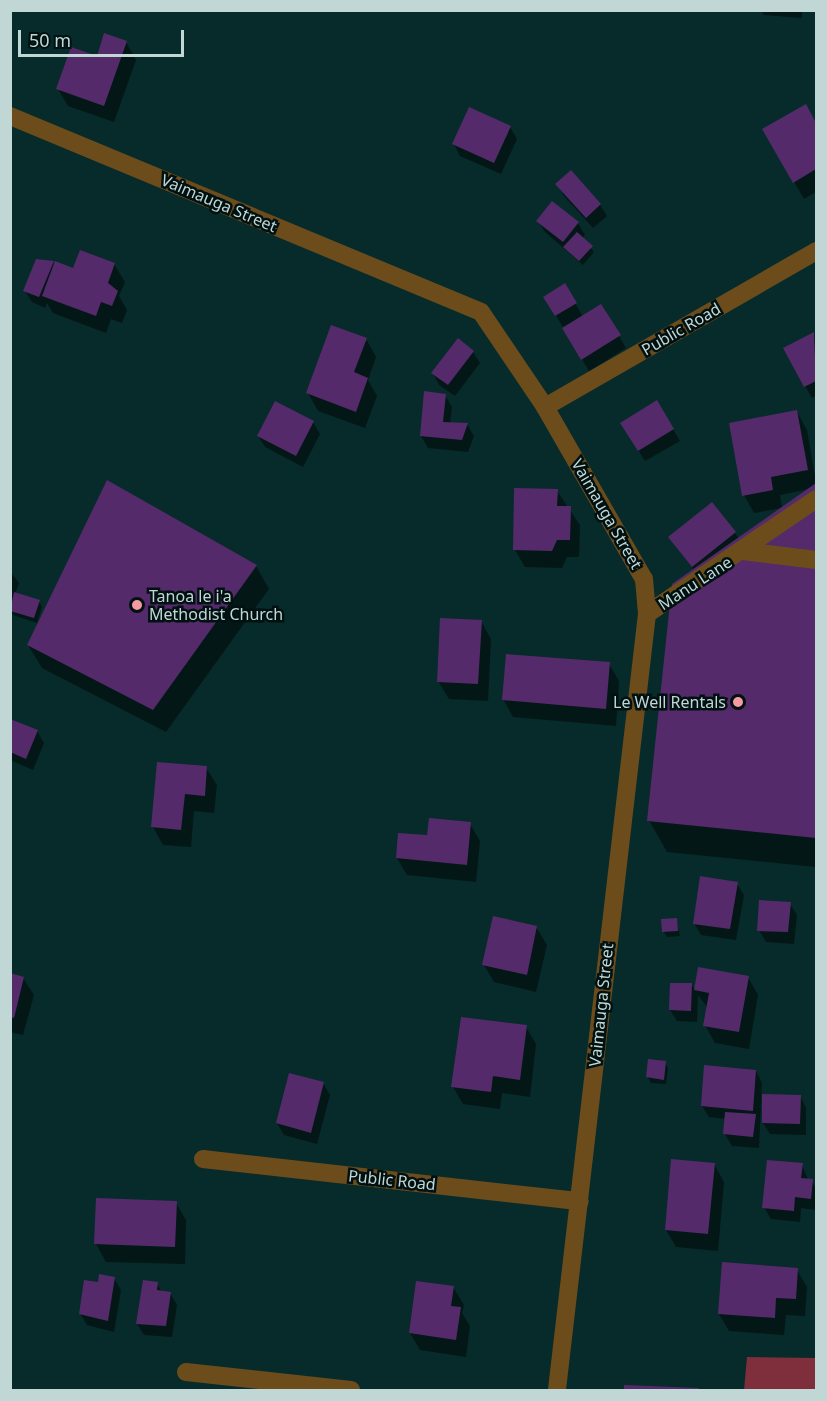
<!DOCTYPE html>
<html>
<head>
<meta charset="utf-8">
<style>
  body { margin:0 }
  #map { position:relative; width:827px; height:1401px; overflow:hidden; background:#062b2a; font-family:"Noto Sans",sans-serif }
  div>[style] { position:absolute }
  [style*='--x'] { left:calc(var(--x)*1px); top:calc(var(--y)*1px); width:calc(var(--w)*1px); rotate:calc(var(--a)*1deg) }
  .forest>* { inset:0; background:#7f2e3b }
  .shadow>* { inset:0; background:#0007 }
  .building>* { inset:0; background:#552a6a }
  .minor>* { height:18px; margin:-9px; padding:0 9px; transform-origin:9px; border-radius:9px; background:#6d4c1c }
  .dots>* { width:16px; height:16px; translate:-50% -50%; box-sizing:border-box; border:3px solid #011111; border-radius:50% }
  span { translate:-50% -50%; white-space:nowrap; text-align:center; line-height:1.15; -webkit-text-stroke:5px #011111; paint-order:stroke }
  .street-label { font-size:16px; color:#c0d7d6 }
  .poi-label { font-size:16px; color:#c0d7d6 }
  .left { translate:0 -50%; text-align:left }
  .right { translate:-100% -50%; text-align:right }
  .frame { position:absolute; inset:0; border:12px solid #c0d7d6; pointer-events:none }
  .scale { position:absolute; left:18px; top:30px; width:166px; height:27px; box-sizing:border-box; border:3px solid #c0d7d6; border-top:0; padding-left:8px; font-size:18px; line-height:21px; white-space:nowrap; color:#c0d7d6; -webkit-text-stroke:4px #011111; paint-order:stroke }
</style>
</head>
<body>
<div id="map">
  <div class="forest">
    <div style="clip-path:polygon(747px 1357px,816px 1358px,816px 1390px,744px 1390px)"></div>
  </div>
  <div class="shadow">
    <div style="clip-path:polygon(761px 10px,802px 10px,802px 18px,764px 15px)"></div>
    <div style="clip-path:polygon(126px 42px,136px 60px,114px 122px,68px 106px,58px 89px,97px 57px)"></div>
    <div style="clip-path:polygon(805px 106px,816px 126px,816px 192px,804px 199px,764px 130px)"></div>
    <div style="clip-path:polygon(510px 127px,517px 139px,501px 174px,460px 156px,454px 144px)"></div>
    <div style="clip-path:polygon(557px 184px,600px 205px,607px 216px,593px 228px,564px 196px)"></div>
    <div style="clip-path:polygon(538px 221px,578px 223px,585px 235px,582px 238px,594px 252px,583px 265px,545px 232px)"></div>
    <div style="clip-path:polygon(53px 262px,55px 266px,74px 270px,114px 264px,125px 282px,119px 296px,127px 310px,122px 323px,111px 319px,106px 333px,53px 313px,47px 303px,45px 308px,32px 302px,25px 291px)"></div>
    <div style="clip-path:polygon(565px 285px,583px 317px,601px 306px,626px 348px,589px 371px,545px 297px)"></div>
    <div style="clip-path:polygon(814px 334px,816px 338px,816px 395px,812px 398px,805px 386px)"></div>
    <div style="clip-path:polygon(366px 339px,376px 357px,368px 380px,377px 396px,365px 428px,318px 411px,308px 393px)"></div>
    <div style="clip-path:polygon(473px 352px,480px 363px,455px 396px,439px 385px,433px 373px)"></div>
    <div style="clip-path:polygon(445px 395px,452px 407px,450px 424px,467px 424px,474px 436px,468px 452px,428px 448px,421px 436px)"></div>
    <div style="clip-path:polygon(657px 402px,680px 441px,645px 461px,622px 423px)"></div>
    <div style="clip-path:polygon(797px 412px,807px 430px,816px 482px,816px 867px,667px 852px,649px 820px,694px 570px,670px 538px,735px 533px,739px 539px,810px 489px,780px 495px,782px 508px,754px 513px,744px 495px)"></div>
    <div style="clip-path:polygon(313px 422px,320px 434px,303px 467px,265px 447px,258px 436px)"></div>
    <div style="clip-path:polygon(108px 482px,256px 566px,269px 589px,166px 732px,42px 668px,28px 645px)"></div>
    <div style="clip-path:polygon(557px 491px,580px 525px,579px 557px,567px 557px,562px 568px,525px 567px,515px 550px)"></div>
    <div style="clip-path:polygon(10px 571px,19px 583px,15px 594px,39px 601px,42px 607px,37px 623px,13px 615px,10px 611px)"></div>
    <div style="clip-path:polygon(481px 621px,491px 639px,488px 701px,449px 699px,438px 681px)"></div>
    <div style="clip-path:polygon(609px 664px,619px 681px,616px 726px,513px 717px,503px 699px)"></div>
    <div style="clip-path:polygon(10px 720px,37px 731px,44px 743px,33px 770px,10px 760px)"></div>
    <div style="clip-path:polygon(206px 768px,217px 785px,214px 813px,194px 811px,191px 847px,163px 845px,153px 827px)"></div>
    <div style="clip-path:polygon(470px 824px,480px 841px,476px 882px,407px 875px,397px 858px,428px 837px)"></div>
    <div style="clip-path:polygon(737px 884px,744px 895px,736px 940px,701px 935px,694px 923px)"></div>
    <div style="clip-path:polygon(790px 904px,797px 915px,794px 944px,766px 942px,759px 930px)"></div>
    <div style="clip-path:polygon(676px 919px,680px 936px,667px 937px,664px 932px)"></div>
    <div style="clip-path:polygon(536px 927px,547px 945px,536px 992px,494px 982px,484px 965px)"></div>
    <div style="clip-path:polygon(699px 969px,748px 977px,758px 995px,749px 1049px,715px 1043px,705px 1025px,708px 1008px,698px 995px,697px 1022px,677px 1021px,670px 1010px,692px 985px,695px 991px)"></div>
    <div style="clip-path:polygon(10px 974px,23px 978px,34px 995px,23px 1035px,10px 1032px)"></div>
    <div style="clip-path:polygon(526px 1027px,536px 1044px,530px 1097px,502px 1093px,500px 1109px,463px 1104px,453px 1087px)"></div>
    <div style="clip-path:polygon(665px 1063px,668px 1068px,666px 1084px,651px 1083px,648px 1077px)"></div>
    <div style="clip-path:polygon(756px 1071px,762px 1083px,759px 1148px,732px 1146px,725px 1134px,726px 1119px,709px 1117px,702px 1106px)"></div>
    <div style="clip-path:polygon(323px 1083px,330px 1095px,317px 1144px,284px 1135px,277px 1123px)"></div>
    <div style="clip-path:polygon(800px 1096px,806px 1108px,806px 1135px,770px 1134px,763px 1123px)"></div>
    <div style="clip-path:polygon(714px 1164px,724px 1182px,718px 1251px,676px 1247px,666px 1230px)"></div>
    <div style="clip-path:polygon(802px 1165px,808px 1180px,812px 1181px,816px 1189px,816px 1210px,801px 1208px,800px 1222px,771px 1219px,764px 1207px)"></div>
    <div style="clip-path:polygon(176px 1203px,186px 1220px,185px 1264px,106px 1262px,96px 1244px)"></div>
    <div style="clip-path:polygon(797px 1270px,807px 1287px,805px 1316px,786px 1315px,784px 1335px,729px 1331px,719px 1314px)"></div>
    <div style="clip-path:polygon(114px 1278px,121px 1290px,114px 1332px,87px 1325px,80px 1313px)"></div>
    <div style="clip-path:polygon(157px 1284px,162px 1292px,170px 1293px,177px 1305px,172px 1337px,144px 1335px,137px 1324px)"></div>
    <div style="clip-path:polygon(453px 1287px,464px 1305px,462px 1313px,470px 1326px,466px 1357px,420px 1350px,410px 1333px)"></div>
    <div style="clip-path:polygon(626px 1387px,698px 1390px,626px 1390px)"></div>
  </div>
  <div class="building">
    <div style="clip-path:polygon(104px 33px,127px 41px,104px 106px,56px 89px,71px 47px,97px 56px)"></div>
    <div style="clip-path:polygon(806px 104px,816px 123px,816px 169px,793px 183px,762px 129px)"></div>
    <div style="clip-path:polygon(469px 107px,511px 126px,494px 163px,452px 144px)"></div>
    <div style="clip-path:polygon(571px 170px,601px 204px,586px 218px,555px 184px)"></div>
    <div style="clip-path:polygon(552px 201px,579px 222px,563px 242px,536px 221px)"></div>
    <div style="clip-path:polygon(577px 232px,593px 246px,579px 261px,563px 247px)"></div>
    <div style="clip-path:polygon(80px 250px,115px 263px,108px 283px,118px 291px,112px 306px,101px 302px,96px 316px,42px 296px,55px 261px,73px 268px)"></div>
    <div style="clip-path:polygon(36px 259px,54px 261px,39px 297px,23px 291px)"></div>
    <div style="clip-path:polygon(565px 283px,577px 303px,555px 316px,543px 297px)"></div>
    <div style="clip-path:polygon(601px 304px,621px 335px,581px 360px,562px 328px)"></div>
    <div style="clip-path:polygon(331px 325px,367px 338px,354px 372px,368px 378px,356px 412px,306px 393px)"></div>
    <div style="clip-path:polygon(814px 332px,816px 381px,804px 387px,783px 348px)"></div>
    <div style="clip-path:polygon(458px 338px,474px 351px,448px 385px,431px 373px)"></div>
    <div style="clip-path:polygon(424px 391px,446px 394px,443px 422px,468px 423px,462px 440px,420px 436px)"></div>
    <div style="clip-path:polygon(657px 400px,674px 429px,638px 451px,620px 423px)"></div>
    <div style="clip-path:polygon(275px 401px,314px 421px,296px 456px,257px 436px)"></div>
    <div style="clip-path:polygon(797px 410px,808px 470px,771px 477px,773px 490px,742px 496px,729px 423px)"></div>
    <div style="clip-path:polygon(107px 480px,257px 565px,153px 710px,27px 645px)"></div>
    <div style="clip-path:polygon(816px 483px,816px 838px,647px 821px,672px 584px)"></div>
    <div style="clip-path:polygon(514px 488px,558px 489px,557px 506px,571px 506px,570px 540px,557px 540px,552px 551px,513px 550px)"></div>
    <div style="clip-path:polygon(712px 502px,736px 532px,692px 567px,668px 537px)"></div>
    <div style="clip-path:polygon(14px 592px,40px 600px,34px 618px,10px 611px)"></div>
    <div style="clip-path:polygon(440px 618px,482px 620px,478px 684px,437px 682px)"></div>
    <div style="clip-path:polygon(506px 654px,610px 662px,606px 709px,502px 700px)"></div>
    <div style="clip-path:polygon(10px 719px,38px 730px,26px 759px,10px 752px)"></div>
    <div style="clip-path:polygon(157px 762px,207px 766px,205px 796px,185px 794px,181px 830px,151px 827px)"></div>
    <div style="clip-path:polygon(429px 818px,471px 822px,467px 865px,396px 858px,398px 833px,427px 835px)"></div>
    <div style="clip-path:polygon(700px 876px,738px 882px,730px 929px,693px 924px)"></div>
    <div style="clip-path:polygon(759px 900px,791px 902px,788px 932px,757px 931px)"></div>
    <div style="clip-path:polygon(493px 916px,537px 926px,527px 975px,482px 965px)"></div>
    <div style="clip-path:polygon(677px 918px,678px 931px,662px 932px,661px 919px)"></div>
    <div style="clip-path:polygon(698px 967px,749px 976px,739px 1032px,703px 1026px,709px 993px,694px 990px)"></div>
    <div style="clip-path:polygon(10px 973px,24px 977px,14px 1018px,10px 1017px)"></div>
    <div style="clip-path:polygon(670px 983px,692px 983px,691px 1011px,669px 1010px)"></div>
    <div style="clip-path:polygon(461px 1017px,527px 1025px,520px 1080px,493px 1076px,491px 1092px,451px 1087px)"></div>
    <div style="clip-path:polygon(648px 1059px,666px 1061px,664px 1080px,646px 1077px)"></div>
    <div style="clip-path:polygon(704px 1065px,756px 1070px,753px 1111px,701px 1106px)"></div>
    <div style="clip-path:polygon(289px 1073px,324px 1082px,311px 1133px,276px 1123px)"></div>
    <div style="clip-path:polygon(762px 1094px,801px 1095px,800px 1124px,762px 1123px)"></div>
    <div style="clip-path:polygon(725px 1112px,756px 1114px,753px 1137px,723px 1134px)"></div>
    <div style="clip-path:polygon(671px 1159px,715px 1163px,708px 1234px,665px 1230px)"></div>
    <div style="clip-path:polygon(767px 1160px,803px 1163px,801px 1178px,813px 1179px,811px 1199px,795px 1197px,794px 1211px,762px 1208px)"></div>
    <div style="clip-path:polygon(96px 1198px,177px 1201px,175px 1247px,94px 1244px)"></div>
    <div style="clip-path:polygon(722px 1262px,798px 1268px,796px 1299px,776px 1298px,775px 1318px,718px 1314px)"></div>
    <div style="clip-path:polygon(99px 1274px,115px 1277px,108px 1321px,79px 1314px,84px 1280px,98px 1282px)"></div>
    <div style="clip-path:polygon(143px 1280px,158px 1282px,157px 1290px,171px 1292px,166px 1326px,136px 1324px)"></div>
    <div style="clip-path:polygon(416px 1281px,454px 1286px,451px 1306px,461px 1307px,456px 1340px,409px 1333px)"></div>
    <div style="clip-path:polygon(624px 1385px,699px 1388px,698px 1390px,624px 1390px)"></div>
  </div>
  <div class="minor">
    <div style="--x:10;--y:116;--w:510;--a:22.59"></div>
    <div style="--x:481;--y:312;--w:115;--a:56"></div>
    <div style="--x:545;--y:407;--w:198;--a:60.1"></div>
    <div style="--x:644;--y:579;--w:35;--a:85"></div>
    <div style="--x:647;--y:614;--w:781;--a:96.62"></div>
    <div style="--x:545;--y:407;--w:313;--a:-29.9"></div>
    <div style="--x:743;--y:551;--w:74;--a:7"></div>
    <div style="--x:647;--y:614;--w:204;--a:-34.2"></div>
    <div style="--x:203;--y:1159;--w:379;--a:6.4"></div>
    <div style="--x:186;--y:1372;--w:166;--a:6.2"></div>
  </div>
  <div class="dots">
    <div style="left:137px;top:605px;background:#f49aa3"></div>
    <div style="left:738px;top:702px;background:#f49aa3"></div>
  </div>
  <div class="street-label">
    <span style="left:219px;top:203px;rotate:23deg">Vaimauga Street</span>
    <span style="left:681px;top:329px;rotate:-30deg">Public Road</span>
    <span style="left:607px;top:514px;rotate:60deg">Vaimauga Street</span>
    <span style="left:695px;top:583px;rotate:-33deg">Manu Lane</span>
    <span style="left:601px;top:1005px;rotate:-84deg">Vaimauga Street</span>
    <span style="left:392px;top:1180px;rotate:6deg">Public Road</span>
  </div>
  <div class="poi-label">
    <span class="left" style="left:149px;top:605px">Tanoa le i'a<br>Methodist Church</span>
    <span class="right" style="left:726px;top:702px">Le Well Rentals</span>
  </div>
  <div class="frame"></div>
  <div class="scale">50 m</div>
</div>
</body>
</html>
